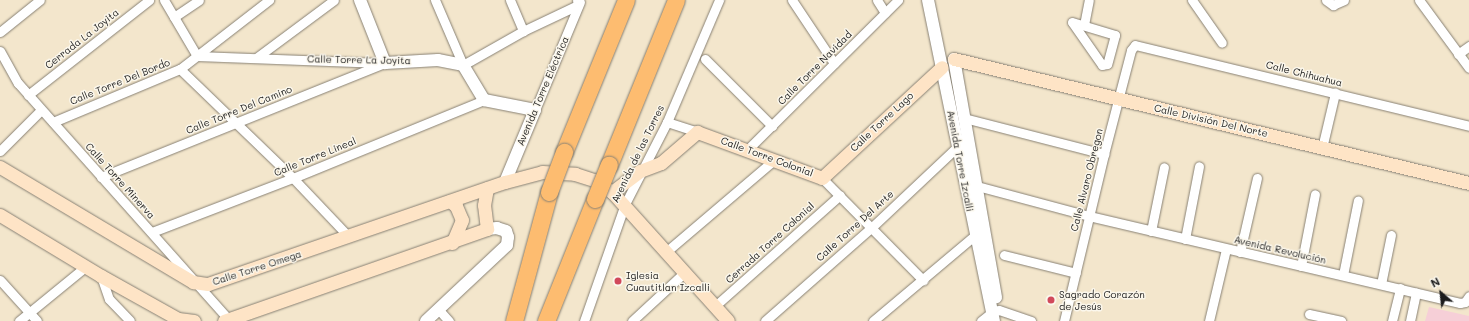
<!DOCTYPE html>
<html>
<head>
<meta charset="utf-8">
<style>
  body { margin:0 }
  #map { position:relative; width:1469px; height:321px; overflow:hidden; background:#f3e6cc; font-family:Mali,sans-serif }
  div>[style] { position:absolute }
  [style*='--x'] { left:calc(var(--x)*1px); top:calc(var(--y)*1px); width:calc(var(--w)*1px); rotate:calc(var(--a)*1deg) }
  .built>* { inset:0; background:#f6cfd7 }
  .roads { filter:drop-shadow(0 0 1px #888174) drop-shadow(0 0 1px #888174) }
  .minor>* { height:9px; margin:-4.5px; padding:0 4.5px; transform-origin:4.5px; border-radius:4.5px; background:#fff }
  .tertiary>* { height:12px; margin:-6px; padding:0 6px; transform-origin:6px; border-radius:6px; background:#fff }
  .secondary>* { height:13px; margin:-6.5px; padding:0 6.5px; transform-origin:6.5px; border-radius:6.5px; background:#fee4c6 }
  .motorway>* { height:17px; margin:-8.5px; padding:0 8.5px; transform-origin:8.5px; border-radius:8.5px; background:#fdbc70 }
  .bridges { filter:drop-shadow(0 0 1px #888174) drop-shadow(0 0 1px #888174) }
  .motorway-bridge>* { height:17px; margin:-8.5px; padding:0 8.5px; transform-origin:8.5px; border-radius:8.5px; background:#fdbc70 }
  .dots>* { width:11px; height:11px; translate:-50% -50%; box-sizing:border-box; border:2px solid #fbf7ec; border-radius:50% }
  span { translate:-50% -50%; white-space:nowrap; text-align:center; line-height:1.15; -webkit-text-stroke:3px #fbf7ec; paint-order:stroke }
  .street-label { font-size:10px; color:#1c1c1c }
  .poi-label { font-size:10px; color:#1c1c1c }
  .left { translate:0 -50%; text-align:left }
  .north { position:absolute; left:1421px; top:273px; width:40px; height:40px; -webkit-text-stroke:3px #fbf7ec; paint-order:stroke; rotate:332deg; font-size:11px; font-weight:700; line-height:16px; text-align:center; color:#1c1c1c }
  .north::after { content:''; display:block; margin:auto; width:14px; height:18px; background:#1c1c1c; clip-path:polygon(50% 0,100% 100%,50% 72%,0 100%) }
</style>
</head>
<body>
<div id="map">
  <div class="built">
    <div style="clip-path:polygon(1429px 307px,1469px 316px,1469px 321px,1425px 321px)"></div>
  </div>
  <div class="roads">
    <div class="minor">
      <div style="--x:164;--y:0;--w:65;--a:59.5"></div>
      <div style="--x:435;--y:0;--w:71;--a:66.7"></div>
      <div style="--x:463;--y:65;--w:69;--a:-29.5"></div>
      <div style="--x:523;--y:31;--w:61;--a:-25.3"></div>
      <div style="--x:578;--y:5;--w:5;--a:-101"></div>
      <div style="--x:510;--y:0;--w:34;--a:67"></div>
      <div style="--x:792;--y:0;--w:76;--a:56.3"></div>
      <div style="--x:877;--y:0;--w:15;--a:58"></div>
      <div style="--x:1192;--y:0;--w:52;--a:55.1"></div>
      <div style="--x:1326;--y:0;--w:9;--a:36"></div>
      <div style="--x:1333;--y:5;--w:12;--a:-24"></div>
      <div style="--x:1419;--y:0;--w:84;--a:53.7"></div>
      <div style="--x:174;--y:17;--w:30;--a:-34"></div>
      <div style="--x:1072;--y:22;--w:45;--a:16.8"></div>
      <div style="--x:1115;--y:35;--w:30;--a:105"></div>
      <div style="--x:1107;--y:64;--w:5;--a:169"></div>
      <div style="--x:1102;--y:65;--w:52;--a:-124.9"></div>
      <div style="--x:1084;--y:25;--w:25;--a:-79"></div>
      <div style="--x:0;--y:32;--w:51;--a:-38.7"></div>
      <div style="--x:0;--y:51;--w:37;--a:61"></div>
      <div style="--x:18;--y:83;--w:319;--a:48.3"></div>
      <div style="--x:1458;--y:54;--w:14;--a:-36"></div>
      <div style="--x:197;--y:56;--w:185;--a:2.2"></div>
      <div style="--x:256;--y:58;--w:97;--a:-36.6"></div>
      <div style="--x:705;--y:59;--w:95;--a:45"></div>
      <div style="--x:180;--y:69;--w:157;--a:44"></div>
      <div style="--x:293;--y:178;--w:81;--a:46.5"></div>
      <div style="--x:28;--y:95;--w:154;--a:-38.1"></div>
      <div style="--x:535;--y:110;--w:117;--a:-67.4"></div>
      <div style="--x:964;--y:118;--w:145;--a:14.4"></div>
      <div style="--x:53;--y:122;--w:138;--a:-22.7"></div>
      <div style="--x:180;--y:69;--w:113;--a:-37.8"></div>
      <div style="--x:667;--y:122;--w:32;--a:18"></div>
      <div style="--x:1322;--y:148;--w:57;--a:-76.7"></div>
      <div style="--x:747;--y:150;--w:213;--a:-44.8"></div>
      <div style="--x:0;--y:151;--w:58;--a:-45"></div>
      <div style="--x:101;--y:177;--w:306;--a:-21.9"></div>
      <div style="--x:822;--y:178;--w:144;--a:45.3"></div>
      <div style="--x:977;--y:186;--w:116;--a:15"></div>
      <div style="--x:1089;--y:216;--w:381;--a:13.2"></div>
      <div style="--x:1460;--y:303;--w:5;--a:-11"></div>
      <div style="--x:1465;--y:302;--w:7;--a:-56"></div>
      <div style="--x:1151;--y:231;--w:65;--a:-78.5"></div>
      <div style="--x:152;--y:232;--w:151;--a:-21"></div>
      <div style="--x:293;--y:178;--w:206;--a:-22.2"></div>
      <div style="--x:1185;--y:239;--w:74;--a:-79.1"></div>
      <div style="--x:667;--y:251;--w:142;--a:-40.4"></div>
      <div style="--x:1240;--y:252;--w:76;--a:-77.1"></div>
      <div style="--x:1004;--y:255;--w:74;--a:14"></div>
      <div style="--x:1301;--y:266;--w:73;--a:-79"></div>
      <div style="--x:1343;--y:275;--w:76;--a:-78.7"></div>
      <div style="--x:101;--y:276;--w:24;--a:71"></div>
      <div style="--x:109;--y:299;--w:30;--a:46"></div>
      <div style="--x:0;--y:280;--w:55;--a:47.9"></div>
      <div style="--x:1381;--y:284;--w:50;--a:-78.5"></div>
      <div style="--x:715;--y:306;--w:167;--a:-41.6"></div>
      <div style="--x:439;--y:310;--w:15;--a:48"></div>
      <div style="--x:1309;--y:314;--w:33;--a:12"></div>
      <div style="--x:19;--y:321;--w:85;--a:-39.3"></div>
      <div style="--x:584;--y:321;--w:124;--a:-70.7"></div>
      <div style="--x:625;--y:204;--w:92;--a:-62.9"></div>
      <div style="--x:667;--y:122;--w:133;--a:-66.9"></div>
      <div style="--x:632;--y:321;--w:72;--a:-42.8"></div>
      <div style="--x:765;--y:321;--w:141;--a:-41.3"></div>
      <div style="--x:871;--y:228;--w:120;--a:-43.3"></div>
      <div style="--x:873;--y:321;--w:133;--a:-40.1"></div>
      <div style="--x:981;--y:321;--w:14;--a:-39"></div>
      <div style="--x:992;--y:312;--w:7;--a:-16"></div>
      <div style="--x:999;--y:310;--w:34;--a:19"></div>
      <div style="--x:1064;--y:321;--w:172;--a:-76.5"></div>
      <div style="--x:1104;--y:154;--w:107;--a:-75.4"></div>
      <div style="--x:1131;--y:50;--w:6;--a:-51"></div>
      <div style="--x:1135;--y:45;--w:344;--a:13.6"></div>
      <div style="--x:1209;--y:321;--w:74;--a:-76.7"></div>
      <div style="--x:1392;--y:321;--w:34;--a:-76"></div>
      <div style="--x:1410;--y:321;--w:29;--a:-78"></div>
    </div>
    <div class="tertiary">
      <div style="--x:360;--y:0;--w:68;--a:68.4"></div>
      <div style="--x:385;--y:63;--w:53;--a:-3.2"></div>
      <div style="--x:438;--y:60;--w:25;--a:11"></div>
      <div style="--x:463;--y:65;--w:41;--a:59"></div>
      <div style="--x:484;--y:100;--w:52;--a:11.1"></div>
      <div style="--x:535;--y:110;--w:78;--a:112.6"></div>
      <div style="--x:928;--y:0;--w:328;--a:78.4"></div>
      <div style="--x:954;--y:59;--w:242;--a:80"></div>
      <div style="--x:426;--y:321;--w:111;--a:-43.2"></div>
      <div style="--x:507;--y:245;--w:8;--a:-83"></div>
      <div style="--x:508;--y:237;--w:6;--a:-108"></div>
      <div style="--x:506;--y:231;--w:9;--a:-162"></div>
      <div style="--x:497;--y:228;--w:10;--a:174"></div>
    </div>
    <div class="secondary">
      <div style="--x:954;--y:59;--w:530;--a:13.54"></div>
      <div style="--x:0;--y:167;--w:225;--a:30.8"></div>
      <div style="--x:193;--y:282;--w:15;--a:8"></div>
      <div style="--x:208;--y:284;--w:314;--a:-19"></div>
      <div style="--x:505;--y:182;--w:38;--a:-15"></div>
      <div style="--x:542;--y:172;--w:33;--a:3"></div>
      <div style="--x:575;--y:174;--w:20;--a:18"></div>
      <div style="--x:594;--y:180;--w:22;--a:34"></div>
      <div style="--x:612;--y:192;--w:173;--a:48"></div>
      <div style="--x:612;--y:192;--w:35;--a:-37"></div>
      <div style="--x:640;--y:171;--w:22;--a:-21"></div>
      <div style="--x:661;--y:163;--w:48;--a:-40.7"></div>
      <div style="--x:697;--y:132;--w:133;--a:20.2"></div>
      <div style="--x:822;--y:178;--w:163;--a:-42.8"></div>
      <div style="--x:450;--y:201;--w:8;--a:40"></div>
      <div style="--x:456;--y:206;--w:15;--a:67"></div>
      <div style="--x:462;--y:220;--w:25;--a:113"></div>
      <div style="--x:0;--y:215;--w:118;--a:31.1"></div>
      <div style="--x:101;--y:276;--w:88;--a:29.2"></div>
      <div style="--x:178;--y:319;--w:16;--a:7"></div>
      <div style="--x:224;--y:321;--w:279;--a:-19.3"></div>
      <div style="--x:487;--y:229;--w:24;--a:-97"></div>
      <div style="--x:484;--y:205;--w:17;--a:-80"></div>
    </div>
    <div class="motorway">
      <div style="--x:564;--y:152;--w:164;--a:-67.8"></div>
      <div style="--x:609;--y:165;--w:178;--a:-67.9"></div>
      <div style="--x:514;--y:321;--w:134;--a:-74.8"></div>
      <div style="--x:546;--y:321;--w:131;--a:-68.1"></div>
    </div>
  </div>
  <div class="bridges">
    <div class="motorway-bridge">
      <div style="--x:549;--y:192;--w:43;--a:-69.4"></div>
      <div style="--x:595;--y:199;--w:37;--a:-68"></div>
    </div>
  </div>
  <div class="dots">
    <div style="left:618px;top:281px;background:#d1495b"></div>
    <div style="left:1051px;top:300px;background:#d1495b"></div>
  </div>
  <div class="street-label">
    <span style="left:82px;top:39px;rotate:-38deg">Cerrada La Joyita</span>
    <span style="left:359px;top:60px;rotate:1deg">Calle Torre La Joyita</span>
    <span style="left:815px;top:68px;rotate:-45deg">Calle Torre Navidad</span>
    <span style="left:1304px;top:74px;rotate:14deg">Calle Chihuahua</span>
    <span style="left:120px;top:82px;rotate:-22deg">Calle Torre Del Bordo</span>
    <span style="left:543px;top:91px;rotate:-67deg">Avenida Torre Eléctrica</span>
    <span style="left:239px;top:110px;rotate:-22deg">Calle Torre Del Camino</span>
    <span style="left:1211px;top:121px;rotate:13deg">Calle División Del Norte</span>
    <span style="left:882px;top:122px;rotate:-43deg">Calle Torre Lago</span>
    <span style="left:638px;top:154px;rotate:-64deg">Avenida de las Torres</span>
    <span style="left:315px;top:157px;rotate:-22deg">Calle Torre Lineal</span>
    <span style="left:767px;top:157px;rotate:20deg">Calle Torre Colonial</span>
    <span style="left:960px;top:161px;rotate:79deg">Avenida Torre Izcalli</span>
    <span style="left:1087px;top:180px;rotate:-76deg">Calle Alvaro Obregon</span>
    <span style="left:120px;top:181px;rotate:48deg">Calle Torre Minerva</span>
    <span style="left:855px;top:226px;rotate:-42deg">Calle Torre Del Arte</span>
    <span style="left:770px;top:243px;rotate:-42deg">Cerrada Torre Colonial</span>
    <span style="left:1280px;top:250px;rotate:13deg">Avenida Revolución</span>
    <span style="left:257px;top:268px;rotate:-18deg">Calle Torre Omega</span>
  </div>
  <div class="poi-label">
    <span class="left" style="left:626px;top:281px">Iglesia<br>Cuautitlan Izcalli</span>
    <span class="left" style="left:1059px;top:300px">Sagrado Corazón<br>de Jesús</span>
  </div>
  <div class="north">N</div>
</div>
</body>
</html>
